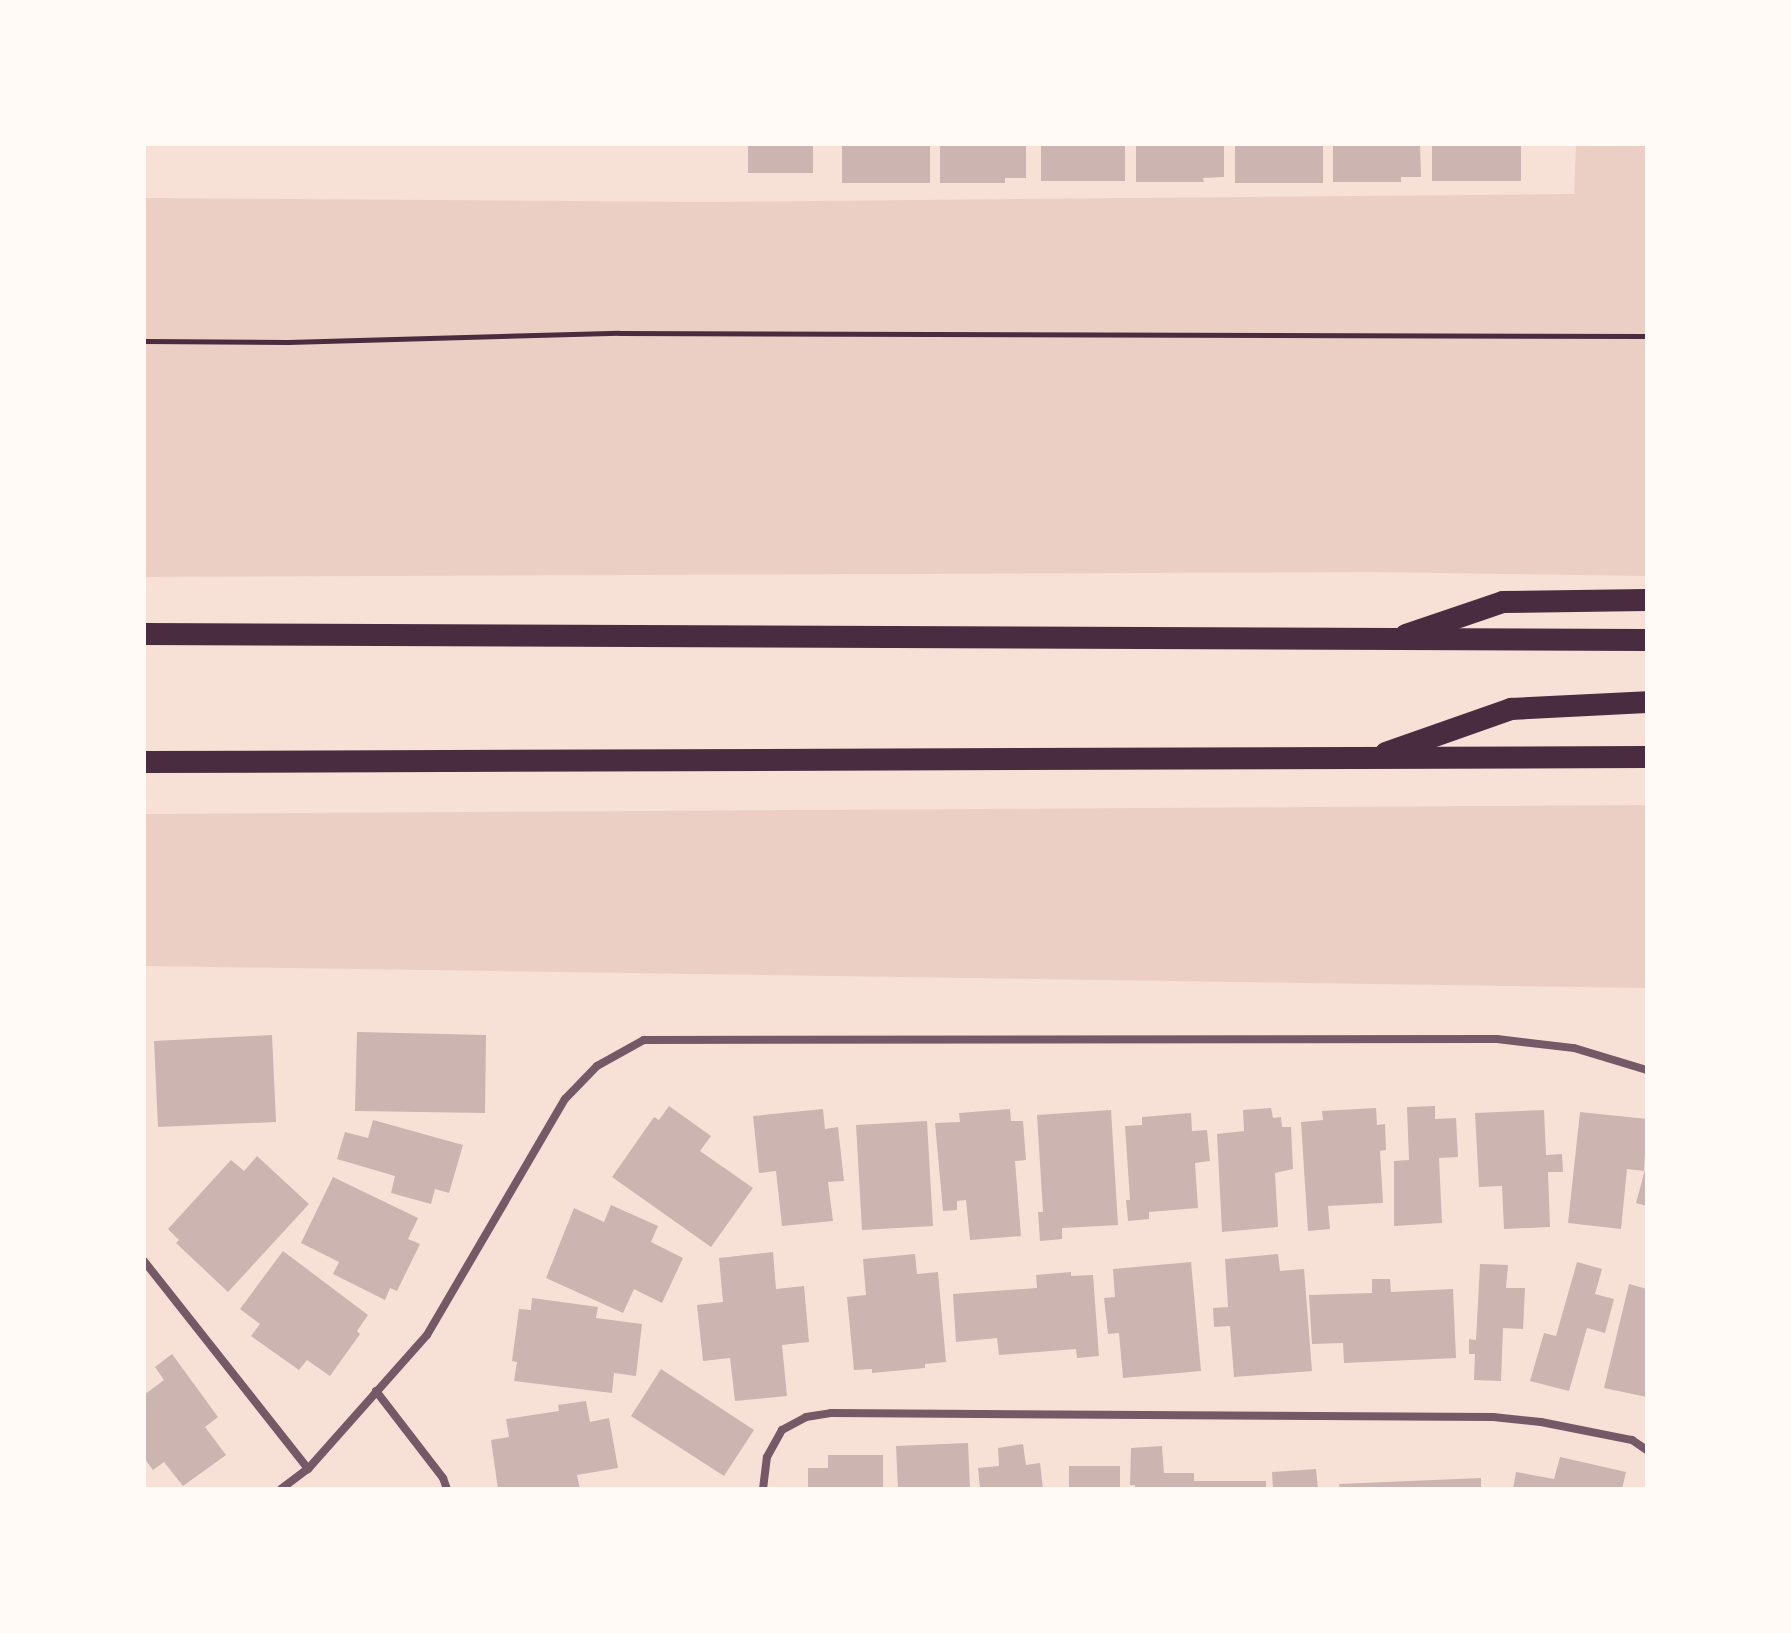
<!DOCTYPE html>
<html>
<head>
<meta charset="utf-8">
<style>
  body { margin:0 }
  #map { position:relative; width:1791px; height:1633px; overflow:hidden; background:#f7e1d7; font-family:Manrope,sans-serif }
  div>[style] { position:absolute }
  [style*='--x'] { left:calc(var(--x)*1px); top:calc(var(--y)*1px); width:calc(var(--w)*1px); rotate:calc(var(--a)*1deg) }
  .green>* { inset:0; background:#ebcfc5 }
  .building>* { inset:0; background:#ccb4b1 }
  .path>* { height:5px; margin:-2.5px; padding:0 2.5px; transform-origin:2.5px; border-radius:2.5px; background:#4a2c40 }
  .minor>* { height:8px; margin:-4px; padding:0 4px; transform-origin:4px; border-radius:4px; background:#755966 }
  .trunk>* { height:22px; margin:-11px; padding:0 11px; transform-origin:11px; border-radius:11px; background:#4a2c40 }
  span { translate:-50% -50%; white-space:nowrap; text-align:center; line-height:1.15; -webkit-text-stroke:8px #fffaf5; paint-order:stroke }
  .frame { position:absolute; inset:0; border:146px solid #fffaf5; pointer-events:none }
</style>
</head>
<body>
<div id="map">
  <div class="green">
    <div style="clip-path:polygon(1576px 144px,1647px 144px,1647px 576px,1371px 572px,144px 577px,144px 198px,702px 202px,1574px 194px)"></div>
    <div style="clip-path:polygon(1641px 805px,1647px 806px,1647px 988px,144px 966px,144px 814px)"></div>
  </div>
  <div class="building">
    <div style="clip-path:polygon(748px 144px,813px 144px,813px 173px,748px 173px)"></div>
    <div style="clip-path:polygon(842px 144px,930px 144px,930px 183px,842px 183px)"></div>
    <div style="clip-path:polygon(940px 144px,1026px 144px,1026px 178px,1005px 178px,1005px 183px,940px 183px)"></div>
    <div style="clip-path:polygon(1041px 144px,1125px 144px,1125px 181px,1041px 181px)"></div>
    <div style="clip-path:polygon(1136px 144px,1224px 144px,1224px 177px,1203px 178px,1204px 182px,1136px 182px)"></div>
    <div style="clip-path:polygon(1235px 144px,1323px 144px,1323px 183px,1235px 183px)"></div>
    <div style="clip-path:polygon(1333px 144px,1420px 144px,1421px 177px,1401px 177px,1401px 182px,1333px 182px)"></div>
    <div style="clip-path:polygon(1432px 144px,1521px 144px,1521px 181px,1432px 181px)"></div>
    <div style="clip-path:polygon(357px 1032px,486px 1035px,485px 1113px,355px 1111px)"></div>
    <div style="clip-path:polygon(272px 1035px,276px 1122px,158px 1127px,154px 1041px)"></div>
    <div style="clip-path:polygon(669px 1106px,711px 1136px,700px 1151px,753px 1188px,711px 1247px,612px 1177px,654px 1117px,659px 1120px)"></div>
    <div style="clip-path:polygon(1435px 1106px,1435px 1119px,1456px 1118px,1458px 1157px,1439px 1158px,1442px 1223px,1394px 1226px,1394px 1161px,1409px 1160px,1407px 1107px)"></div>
    <div style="clip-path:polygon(1271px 1108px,1273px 1118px,1281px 1117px,1282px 1127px,1291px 1127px,1293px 1169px,1275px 1173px,1278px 1227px,1222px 1232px,1217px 1134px,1244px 1131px,1243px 1110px)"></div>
    <div style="clip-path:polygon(1376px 1108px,1377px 1125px,1385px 1124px,1386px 1150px,1380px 1151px,1383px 1203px,1328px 1206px,1330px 1229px,1308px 1231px,1301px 1122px,1323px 1120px,1322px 1111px)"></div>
    <div style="clip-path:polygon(823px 1109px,825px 1129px,838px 1127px,844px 1181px,828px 1182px,833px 1221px,782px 1226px,776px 1171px,759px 1173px,753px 1116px)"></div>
    <div style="clip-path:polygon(1010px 1109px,1011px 1121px,1023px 1121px,1026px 1160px,1015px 1161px,1021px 1236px,970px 1240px,966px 1200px,957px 1201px,957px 1210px,943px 1211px,935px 1123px,960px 1122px,959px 1113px)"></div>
    <div style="clip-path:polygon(1111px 1110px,1118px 1225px,1062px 1228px,1062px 1239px,1040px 1241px,1038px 1212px,1043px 1212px,1037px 1115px)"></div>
    <div style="clip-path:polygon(1544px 1110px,1546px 1155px,1562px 1154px,1563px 1172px,1548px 1172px,1550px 1227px,1504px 1229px,1502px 1186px,1479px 1187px,1475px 1113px)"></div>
    <div style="clip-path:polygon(1580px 1112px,1647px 1119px,1644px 1171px,1627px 1169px,1621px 1229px,1568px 1223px)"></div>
    <div style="clip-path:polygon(1191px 1113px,1192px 1131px,1207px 1130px,1210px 1161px,1195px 1163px,1198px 1208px,1149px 1212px,1149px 1219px,1128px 1221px,1126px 1200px,1130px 1200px,1125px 1126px,1142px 1125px,1142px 1117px)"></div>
    <div style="clip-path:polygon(373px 1120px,463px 1145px,449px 1193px,435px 1189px,431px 1204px,391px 1193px,395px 1176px,337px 1159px,345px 1132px,368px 1138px)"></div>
    <div style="clip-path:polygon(927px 1121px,933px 1226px,862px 1230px,856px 1125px)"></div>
    <div style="clip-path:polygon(257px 1156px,309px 1204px,228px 1292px,176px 1243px,179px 1240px,168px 1229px,231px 1160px,244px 1171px)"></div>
    <div style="clip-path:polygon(1646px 1166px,1647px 1166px,1647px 1206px,1636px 1203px)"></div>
    <div style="clip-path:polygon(333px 1177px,418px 1218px,408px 1239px,420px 1244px,397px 1291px,390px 1288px,385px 1300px,333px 1274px,339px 1262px,301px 1243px)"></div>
    <div style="clip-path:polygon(611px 1205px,658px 1226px,651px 1242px,683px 1258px,662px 1303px,634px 1289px,623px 1313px,546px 1278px,574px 1208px,604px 1222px)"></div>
    <div style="clip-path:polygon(283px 1251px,368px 1315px,357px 1331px,360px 1334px,330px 1376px,307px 1360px,299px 1370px,251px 1336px,260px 1324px,240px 1309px)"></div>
    <div style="clip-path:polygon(773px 1252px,776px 1289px,804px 1286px,809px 1342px,782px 1345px,787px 1396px,735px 1401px,730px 1358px,703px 1361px,697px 1305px,723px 1302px,719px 1258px)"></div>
    <div style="clip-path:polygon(915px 1254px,917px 1274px,938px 1272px,946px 1362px,925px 1364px,925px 1368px,872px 1373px,872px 1369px,854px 1370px,847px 1297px,866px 1295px,863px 1259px)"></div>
    <div style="clip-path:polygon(1278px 1254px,1280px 1271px,1304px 1269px,1312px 1371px,1234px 1377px,1230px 1326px,1214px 1327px,1213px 1308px,1228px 1307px,1225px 1259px)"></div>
    <div style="clip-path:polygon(1191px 1262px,1201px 1371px,1123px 1378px,1119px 1333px,1108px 1334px,1104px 1298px,1115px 1297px,1113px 1269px)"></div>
    <div style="clip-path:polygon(1577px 1262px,1602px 1269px,1595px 1294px,1614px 1299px,1605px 1333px,1587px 1328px,1569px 1391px,1530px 1381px,1544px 1333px,1556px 1336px)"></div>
    <div style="clip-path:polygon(1480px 1264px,1508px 1265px,1506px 1288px,1525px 1288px,1523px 1329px,1503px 1328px,1501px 1381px,1474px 1380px,1475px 1354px,1469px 1354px,1469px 1339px,1476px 1340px)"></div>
    <div style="clip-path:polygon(1071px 1272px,1071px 1276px,1093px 1275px,1099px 1356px,1077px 1358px,1076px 1349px,999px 1355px,997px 1338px,956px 1342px,953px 1294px,1037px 1288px,1036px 1275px)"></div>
    <div style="clip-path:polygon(1372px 1279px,1390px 1279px,1391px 1292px,1453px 1289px,1456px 1358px,1344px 1363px,1343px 1343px,1312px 1344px,1309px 1295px,1372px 1293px)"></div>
    <div style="clip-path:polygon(1629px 1284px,1647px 1289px,1647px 1397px,1604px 1388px)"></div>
    <div style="clip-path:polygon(532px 1298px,598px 1307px,596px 1318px,642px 1324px,636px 1376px,614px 1373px,612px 1393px,514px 1381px,517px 1362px,512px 1361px,519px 1309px,531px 1310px)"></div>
    <div style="clip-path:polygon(172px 1354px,218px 1417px,205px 1427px,226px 1455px,183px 1486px,164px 1462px,153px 1470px,144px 1458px,144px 1395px,164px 1380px,155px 1367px)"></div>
    <div style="clip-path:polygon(661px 1369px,754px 1430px,724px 1476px,631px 1416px)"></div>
    <div style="clip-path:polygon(586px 1401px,590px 1422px,609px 1418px,618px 1468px,577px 1475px,580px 1489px,498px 1489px,491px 1440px,509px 1437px,506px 1419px,559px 1411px,558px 1405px)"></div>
    <div style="clip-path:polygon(968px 1443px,970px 1489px,898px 1489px,896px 1446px)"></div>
    <div style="clip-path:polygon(1023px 1444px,1026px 1465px,1040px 1463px,1043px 1489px,980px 1489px,978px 1468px,999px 1466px,998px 1448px)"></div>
    <div style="clip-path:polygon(1162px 1446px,1164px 1473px,1194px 1473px,1194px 1481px,1266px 1481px,1266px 1489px,1135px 1489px,1135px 1485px,1130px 1485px,1131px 1448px)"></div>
    <div style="clip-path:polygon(828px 1455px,883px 1455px,883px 1489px,808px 1489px,808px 1468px,828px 1468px)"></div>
    <div style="clip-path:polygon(1560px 1457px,1626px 1472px,1622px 1489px,1513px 1489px,1516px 1472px,1554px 1479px)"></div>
    <div style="clip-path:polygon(1069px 1466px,1120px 1466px,1120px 1489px,1069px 1489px)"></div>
    <div style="clip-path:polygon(1316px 1469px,1318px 1489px,1273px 1489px,1272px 1472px)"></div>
    <div style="clip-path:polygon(1481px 1478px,1481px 1489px,1340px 1489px,1339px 1484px)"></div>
  </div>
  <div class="path">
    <div style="--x:144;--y:341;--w:144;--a:0.4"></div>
    <div style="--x:288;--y:342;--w:331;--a:-1.6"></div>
    <div style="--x:619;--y:333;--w:1028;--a:0.17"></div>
  </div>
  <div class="minor">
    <div style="--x:144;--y:1261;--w:265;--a:51.7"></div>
    <div style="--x:376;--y:1391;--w:110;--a:52.4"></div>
    <div style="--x:443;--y:1478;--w:12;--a:70"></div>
    <div style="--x:281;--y:1489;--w:34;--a:-37"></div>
    <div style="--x:308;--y:1469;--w:179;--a:-48.4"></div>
    <div style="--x:427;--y:1335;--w:273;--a:-59.7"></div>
    <div style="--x:565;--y:1099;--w:46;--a:-45.9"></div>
    <div style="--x:597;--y:1066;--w:54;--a:-29"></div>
    <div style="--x:644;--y:1040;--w:853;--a:-0.07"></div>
    <div style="--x:1497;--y:1039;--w:78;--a:6.7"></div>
    <div style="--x:1574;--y:1048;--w:76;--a:16.8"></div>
    <div style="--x:763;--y:1489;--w:32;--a:-83"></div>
    <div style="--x:767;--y:1457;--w:31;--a:-61"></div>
    <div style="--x:782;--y:1430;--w:27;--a:-28"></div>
    <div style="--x:806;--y:1417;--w:25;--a:-9"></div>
    <div style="--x:831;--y:1413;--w:662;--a:0.35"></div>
    <div style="--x:1493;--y:1417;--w:48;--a:5.9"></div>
    <div style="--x:1541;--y:1422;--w:93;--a:11.2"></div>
    <div style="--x:1632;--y:1440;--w:18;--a:34"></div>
  </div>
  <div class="trunk">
    <div style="--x:144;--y:634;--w:1503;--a:0.23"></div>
    <div style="--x:1406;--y:635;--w:102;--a:-18.8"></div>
    <div style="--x:1503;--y:602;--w:144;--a:-0.8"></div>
    <div style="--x:1386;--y:753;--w:133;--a:-19.4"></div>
    <div style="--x:1511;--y:709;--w:136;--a:-2.9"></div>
    <div style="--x:144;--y:762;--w:1503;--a:-0.19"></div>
  </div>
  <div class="frame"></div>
</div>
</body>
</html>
